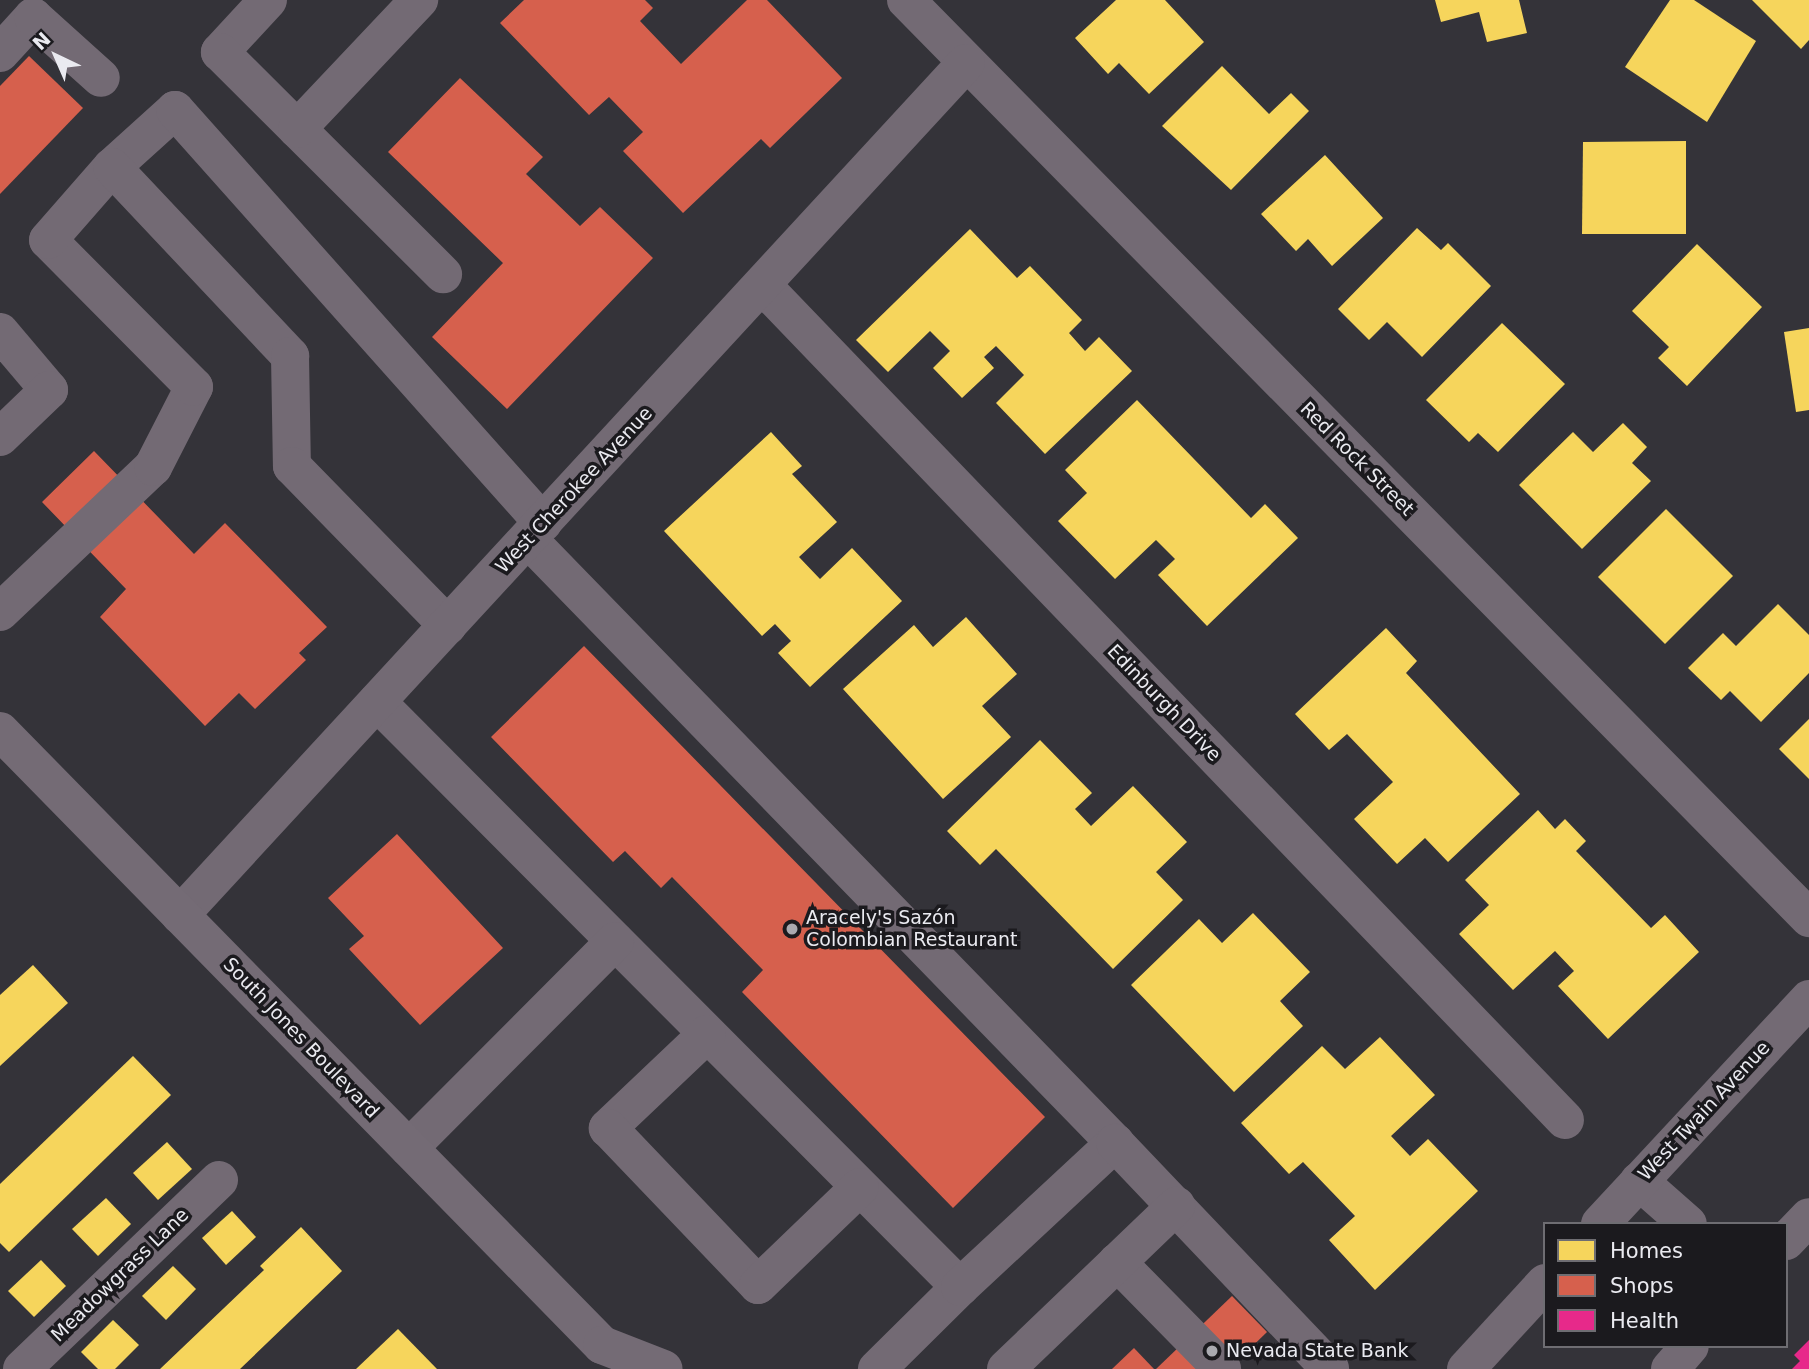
<!DOCTYPE html>
<html>
<head>
<meta charset="utf-8">
<style>
  body { margin:0 }
  #map { position:relative; width:1809px; height:1369px; overflow:hidden; background:#343339; font-family:"DejaVu Sans",sans-serif }
  div>[style] { position:absolute }
  [style*='--x'] { left:calc(var(--x)*1px); top:calc(var(--y)*1px); width:calc(var(--w)*1px); rotate:calc(var(--a)*1deg) }
  .homes>* { inset:0; background:#f6d55c }
  .shops>* { inset:0; background:#d6604d }
  .health>* { inset:0; background:#e7298a }
  .minor>* { height:38px; margin:-19px; padding:0 19px; transform-origin:19px; border-radius:19px; background:#736a74 }
  .major>* { height:38px; margin:-19px; padding:0 19px; transform-origin:19px; border-radius:19px; background:#746b75 }
  .dots>* { width:19px; height:19px; translate:-50% -50%; box-sizing:border-box; border:4px solid #1b1a1e; border-radius:50% }
  span { translate:-50% -50%; white-space:nowrap; text-align:center; line-height:1.15; -webkit-text-stroke:7px #1b1a1e; paint-order:stroke }
  .street-label { font-size:19px; color:#eaeaf0 }
  .poi-label { font-size:19px; color:#eaeaf0 }
  .left { translate:0 -50%; text-align:left }
  .legend { position:absolute; left:1543px; top:1222px; width:245px; height:126px; box-sizing:border-box; background:#1b1a1e; border:2px solid #6e6d72; margin:0; padding:9px 12px; list-style:none; font-size:21px; color:#eaeaf0 }
  .legend li { display:flex; align-items:center; gap:14px; height:35px }
  .legend b { width:35px; border:2px solid #6e6d72 }
  .north { position:absolute; left:21px; top:21px; width:70px; height:70px; -webkit-text-stroke:5px #1b1a1e; paint-order:stroke; rotate:316deg; font-size:19px; font-weight:700; line-height:28px; text-align:center; color:#eaeaf0 }
  .north::after { content:''; display:block; margin:auto; width:24px; height:32px; background:#eaeaf0; clip-path:polygon(50% 0,100% 100%,50% 72%,0 100%) }
</style>
</head>
<body>
<div id="map">
  <div class="homes">
    <div style="clip-path:polygon(1116px 0,1165px 0,1204px 42px,1149px 94px,1119px 63px,1108px 74px,1075px 38px)"></div>
    <div style="clip-path:polygon(1435px 0,1519px 0,1527px 33px,1487px 42px,1479px 12px,1441px 22px)"></div>
    <div style="clip-path:polygon(1670px 0,1694px 0,1756px 41px,1707px 122px,1625px 67px)"></div>
    <div style="clip-path:polygon(1752px 0,1809px 0,1809px 40px,1801px 49px)"></div>
    <div style="clip-path:polygon(1222px 66px,1269px 114px,1291px 93px,1309px 111px,1231px 190px,1162px 126px)"></div>
    <div style="clip-path:polygon(1686px 141px,1686px 234px,1582px 234px,1583px 142px)"></div>
    <div style="clip-path:polygon(1325px 155px,1383px 218px,1332px 266px,1308px 239px,1296px 251px,1261px 214px)"></div>
    <div style="clip-path:polygon(1417px 228px,1441px 250px,1448px 243px,1491px 286px,1422px 357px,1387px 322px,1369px 340px,1338px 309px)"></div>
    <div style="clip-path:polygon(970px 229px,1017px 278px,1030px 266px,1082px 320px,1069px 333px,1085px 351px,1099px 337px,1132px 371px,1045px 454px,996px 403px,1024px 375px,996px 346px,984px 357px,994px 368px,962px 398px,933px 368px,950px 351px,930px 331px,888px 372px,856px 340px)"></div>
    <div style="clip-path:polygon(1697px 244px,1762px 307px,1687px 386px,1658px 358px,1669px 347px,1632px 311px)"></div>
    <div style="clip-path:polygon(1502px 323px,1565px 384px,1498px 452px,1478px 433px,1469px 442px,1426px 400px)"></div>
    <div style="clip-path:polygon(1809px 328px,1809px 410px,1796px 412px,1784px 332px)"></div>
    <div style="clip-path:polygon(1137px 400px,1251px 518px,1265px 504px,1298px 538px,1207px 626px,1158px 575px,1175px 559px,1156px 540px,1115px 579px,1058px 521px,1087px 493px,1065px 470px)"></div>
    <div style="clip-path:polygon(1623px 423px,1647px 447px,1632px 463px,1651px 481px,1582px 549px,1519px 485px,1573px 432px,1593px 452px)"></div>
    <div style="clip-path:polygon(771px 432px,802px 466px,792px 474px,837px 522px,799px 557px,820px 579px,852px 548px,902px 601px,810px 687px,778px 653px,791px 641px,775px 624px,762px 636px,664px 531px)"></div>
    <div style="clip-path:polygon(1666px 509px,1733px 576px,1665px 644px,1598px 577px)"></div>
    <div style="clip-path:polygon(1778px 604px,1809px 635px,1809px 673px,1761px 722px,1730px 691px,1721px 700px,1688px 668px,1723px 633px,1736px 646px)"></div>
    <div style="clip-path:polygon(966px 617px,1017px 674px,982px 706px,1011px 737px,943px 799px,843px 689px,914px 625px,933px 647px)"></div>
    <div style="clip-path:polygon(1386px 628px,1417px 661px,1406px 673px,1520px 794px,1448px 862px,1425px 838px,1397px 864px,1354px 819px,1393px 782px,1347px 734px,1329px 750px,1295px 714px)"></div>
    <div style="clip-path:polygon(1809px 719px,1809px 779px,1779px 749px)"></div>
    <div style="clip-path:polygon(1040px 740px,1092px 793px,1075px 809px,1091px 826px,1133px 786px,1187px 842px,1156px 872px,1183px 900px,1113px 969px,996px 849px,980px 865px,947px 831px)"></div>
    <div style="clip-path:polygon(1538px 810px,1555px 829px,1565px 819px,1586px 841px,1576px 851px,1651px 928px,1665px 915px,1699px 952px,1608px 1039px,1558px 986px,1574px 971px,1555px 951px,1513px 990px,1459px 934px,1489px 905px,1465px 880px)"></div>
    <div style="clip-path:polygon(1253px 913px,1310px 972px,1280px 1001px,1303px 1026px,1234px 1092px,1131px 985px,1199px 919px,1222px 943px)"></div>
    <div style="clip-path:polygon(33px 965px,68px 1003px,0 1066px,0 995px)"></div>
    <div style="clip-path:polygon(1380px 1037px,1435px 1095px,1391px 1136px,1410px 1156px,1428px 1139px,1478px 1191px,1375px 1290px,1329px 1240px,1355px 1216px,1303px 1162px,1289px 1174px,1241px 1123px,1322px 1046px,1345px 1069px)"></div>
    <div style="clip-path:polygon(133px 1056px,171px 1095px,9px 1252px,0 1243px,0 1184px)"></div>
    <div style="clip-path:polygon(167px 1142px,192px 1169px,158px 1200px,133px 1173px)"></div>
    <div style="clip-path:polygon(106px 1198px,131px 1224px,98px 1256px,72px 1229px)"></div>
    <div style="clip-path:polygon(232px 1211px,256px 1237px,226px 1265px,202px 1238px)"></div>
    <div style="clip-path:polygon(301px 1227px,342px 1271px,240px 1369px,160px 1369px,264px 1270px,260px 1266px)"></div>
    <div style="clip-path:polygon(41px 1260px,66px 1286px,34px 1317px,8px 1291px)"></div>
    <div style="clip-path:polygon(173px 1266px,196px 1289px,166px 1320px,142px 1296px)"></div>
    <div style="clip-path:polygon(113px 1320px,139px 1345px,115px 1369px,98px 1369px,81px 1352px)"></div>
    <div style="clip-path:polygon(398px 1329px,437px 1369px,356px 1369px)"></div>
  </div>
  <div class="shops">
    <div style="clip-path:polygon(524px 0,645px 0,653px 8px,640px 21px,681px 64px,747px 0,767px 0,842px 78px,770px 148px,761px 139px,683px 213px,623px 151px,643px 132px,609px 97px,589px 115px,500px 23px)"></div>
    <div style="clip-path:polygon(29px 56px,83px 108px,0 194px,0 86px)"></div>
    <div style="clip-path:polygon(460px 78px,543px 157px,526px 174px,580px 226px,600px 207px,653px 258px,507px 409px,432px 337px,503px 263px,388px 152px)"></div>
    <div style="clip-path:polygon(94px 451px,194px 554px,225px 523px,327px 627px,299px 653px,306px 660px,255px 709px,239px 693px,205px 726px,100px 617px,126px 589px,42px 502px)"></div>
    <div style="clip-path:polygon(584px 646px,1045px 1117px,953px 1208px,742px 992px,763px 970px,672px 877px,661px 888px,625px 851px,613px 862px,491px 737px)"></div>
    <div style="clip-path:polygon(397px 834px,503px 948px,420px 1025px,349px 949px,364px 936px,328px 898px)"></div>
    <div style="clip-path:polygon(1232px 1296px,1267px 1332px,1229px 1369px,1156px 1369px)"></div>
    <div style="clip-path:polygon(1134px 1348px,1154px 1369px,1112px 1369px)"></div>
  </div>
  <div class="health">
    <div style="clip-path:polygon(1809px 1340px,1809px 1369px,1792px 1369px,1800px 1361px,1794px 1355px)"></div>
  </div>
  <div class="minor">
    <div style="--x:268;--y:0;--w:71;--a:132.7"></div>
    <div style="--x:220;--y:52;--w:315;--a:44.9"></div>
    <div style="--x:906;--y:0;--w:1288;--a:45.47"></div>
    <div style="--x:0;--y:53;--w:49;--a:-47.5"></div>
    <div style="--x:33;--y:17;--w:91;--a:41.9"></div>
    <div style="--x:297;--y:129;--w:178;--a:-46.6"></div>
    <div style="--x:112;--y:167;--w:85;--a:-42.1"></div>
    <div style="--x:175;--y:110;--w:553;--a:48.3"></div>
    <div style="--x:763;--y:286;--w:1157;--a:46.12"></div>
    <div style="--x:0;--y:332;--w:76;--a:49.8"></div>
    <div style="--x:49;--y:390;--w:68;--a:136.2"></div>
    <div style="--x:528;--y:539;--w:842;--a:45.82"></div>
    <div style="--x:0;--y:612;--w:211;--a:-43.5"></div>
    <div style="--x:153;--y:467;--w:90;--a:-62.9"></div>
    <div style="--x:194;--y:387;--w:207;--a:-134.8"></div>
    <div style="--x:48;--y:240;--w:97;--a:-48.8"></div>
    <div style="--x:112;--y:167;--w:260;--a:46.7"></div>
    <div style="--x:290;--y:356;--w:110;--a:89"></div>
    <div style="--x:292;--y:466;--w:223;--a:45.7"></div>
    <div style="--x:377;--y:702;--w:826;--a:45.1"></div>
    <div style="--x:960;--y:1287;--w:117;--a:135.3"></div>
    <div style="--x:180;--y:915;--w:1159;--a:-47.31"></div>
    <div style="--x:707;--y:1034;--w:137;--a:136.5"></div>
    <div style="--x:608;--y:1128;--w:217;--a:46.3"></div>
    <div style="--x:758;--y:1285;--w:141;--a:-43.9"></div>
    <div style="--x:409;--y:1148;--w:292;--a:-45.1"></div>
    <div style="--x:1639;--y:1181;--w:65;--a:41.3"></div>
    <div style="--x:1600;--y:1224;--w:307;--a:-47.1"></div>
    <div style="--x:1786;--y:1241;--w:33;--a:-46"></div>
    <div style="--x:1117;--y:1262;--w:150;--a:45.5"></div>
    <div style="--x:960;--y:1287;--w:212;--a:-42.9"></div>
    <div style="--x:1115;--y:1143;--w:312;--a:46.4"></div>
    <div style="--x:22;--y:1369;--w:273;--a:-43.8"></div>
    <div style="--x:1006;--y:1369;--w:236;--a:-43.8"></div>
    <div style="--x:1466;--y:1369;--w:117;--a:-47.4"></div>
    <div style="--x:1670;--y:1369;--w:30;--a:-49"></div>
  </div>
  <div class="major">
    <div style="--x:0;--y:731;--w:860;--a:45.57"></div>
    <div style="--x:602;--y:1345;--w:66;--a:21.2"></div>
  </div>
  <div class="dots">
    <div style="left:792px;top:929px;background:#aaaab0"></div>
    <div style="left:1212px;top:1351px;background:#aaaab0"></div>
  </div>
  <div class="street-label">
    <span style="left:1357px;top:459px;rotate:45deg">Red Rock Street</span>
    <span style="left:574px;top:490px;rotate:-47deg">West Cherokee Avenue</span>
    <span style="left:1164px;top:703px;rotate:46deg">Edinburgh Drive</span>
    <span style="left:301px;top:1038px;rotate:46deg">South Jones Boulevard</span>
    <span style="left:1704px;top:1111px;rotate:-47deg">West Twain Avenue</span>
    <span style="left:120px;top:1275px;rotate:-44deg">Meadowgrass Lane</span>
  </div>
  <div class="poi-label">
    <span class="left" style="left:806px;top:929px">Aracely's Sazón<br>Colombian Restaurant</span>
    <span class="left" style="left:1226px;top:1351px">Nevada State Bank</span>
  </div>
  <ul class="legend">
  <li><b style="height:19px;background:#f6d55c"></b>Homes</li>
  <li><b style="height:19px;background:#d6604d"></b>Shops</li>
  <li><b style="height:19px;background:#e7298a"></b>Health</li>
  </ul>
  <div class="north">N</div>
</div>
</body>
</html>
